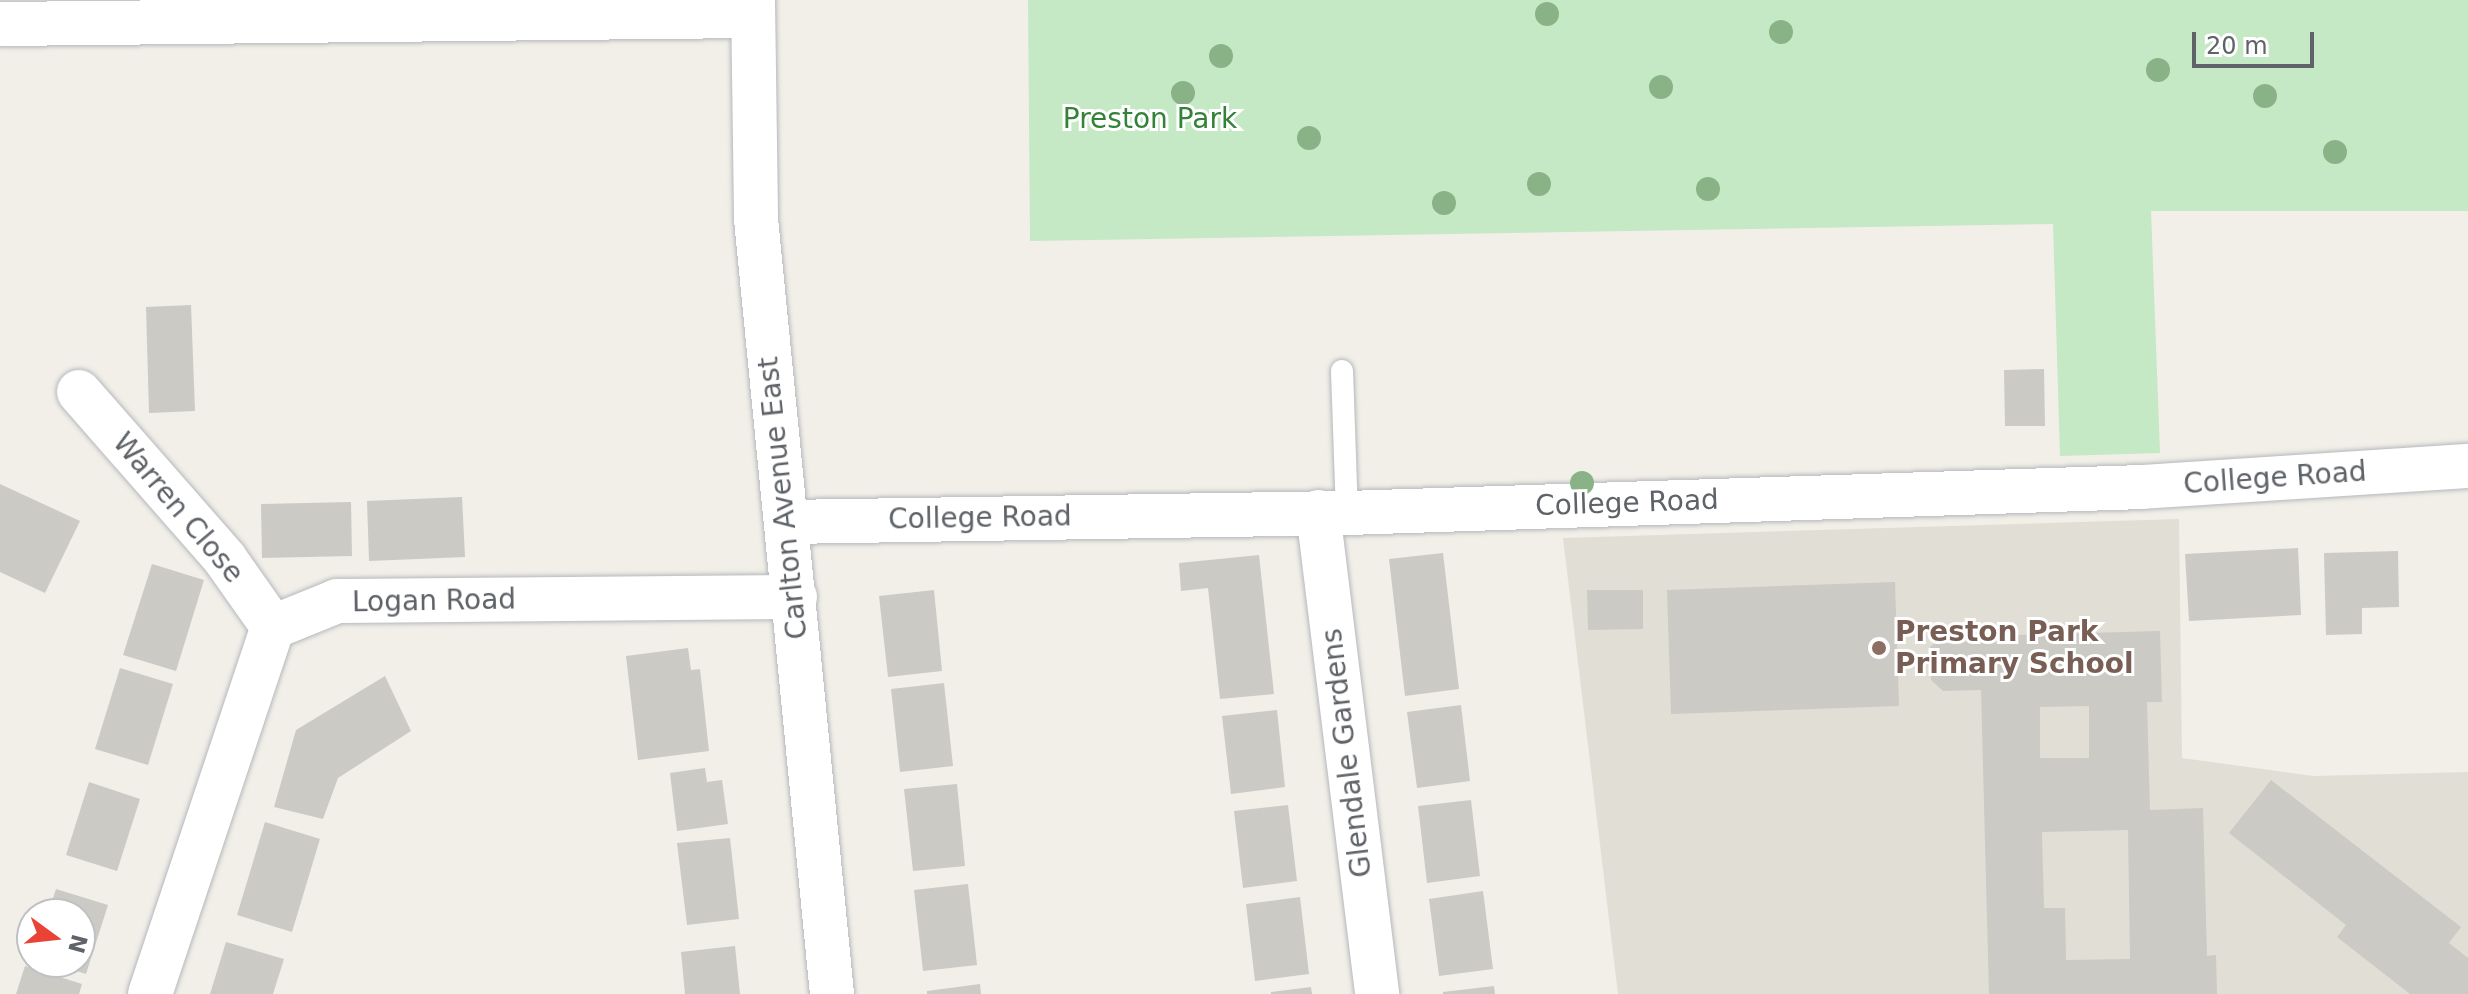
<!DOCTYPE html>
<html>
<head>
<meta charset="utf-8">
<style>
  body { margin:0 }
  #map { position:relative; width:2468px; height:994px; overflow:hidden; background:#f1efe8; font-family:"DejaVu Sans",sans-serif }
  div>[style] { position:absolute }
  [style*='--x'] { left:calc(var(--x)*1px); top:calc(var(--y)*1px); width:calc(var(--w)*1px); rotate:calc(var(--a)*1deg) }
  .education>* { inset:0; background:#e1ded6 }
  .green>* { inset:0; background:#c5e8c5 }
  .building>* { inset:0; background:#cccac5 }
  .roads { filter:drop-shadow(0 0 2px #b5b8bc) drop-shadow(0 0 2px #b5b8bc) }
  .lane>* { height:22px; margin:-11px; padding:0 11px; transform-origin:11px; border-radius:11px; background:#fff }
  .street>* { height:44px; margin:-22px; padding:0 22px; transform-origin:22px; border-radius:22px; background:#fff }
  .secondary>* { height:44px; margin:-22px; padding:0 22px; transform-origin:22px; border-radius:22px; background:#fff }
  .trees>* { width:24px; height:24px; margin:-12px; border-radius:50%; background:#89b387 }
  .dots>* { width:22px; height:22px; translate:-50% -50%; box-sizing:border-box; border:4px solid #fff; border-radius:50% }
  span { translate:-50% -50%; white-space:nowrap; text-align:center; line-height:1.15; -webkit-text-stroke:6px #fff; paint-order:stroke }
  .park-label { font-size:28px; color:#348238 }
  .street-label { font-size:28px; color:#5f6368 }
  .education-label { font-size:28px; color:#785e54; font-weight:700 }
  .left { translate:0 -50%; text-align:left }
  .north { position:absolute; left:16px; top:898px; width:80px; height:80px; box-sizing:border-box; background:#fff; border:2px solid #bfc1c3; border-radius:50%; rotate:105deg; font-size:22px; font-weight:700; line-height:32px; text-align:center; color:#5f6368 }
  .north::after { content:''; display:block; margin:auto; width:28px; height:36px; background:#ea4335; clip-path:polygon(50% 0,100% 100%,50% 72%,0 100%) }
  .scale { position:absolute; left:2192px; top:32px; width:122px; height:36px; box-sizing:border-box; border:4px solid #5f6368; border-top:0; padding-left:10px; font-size:24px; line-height:28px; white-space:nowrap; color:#5f6368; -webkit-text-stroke:6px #fff; paint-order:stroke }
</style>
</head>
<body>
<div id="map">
  <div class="education">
    <div style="clip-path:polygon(2179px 519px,2182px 758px,2313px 776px,2468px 772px,2468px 994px,1618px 994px,1563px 538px)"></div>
  </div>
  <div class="green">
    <div style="clip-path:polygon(1028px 0,2468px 0,2468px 211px,2151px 211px,2160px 453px,2060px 456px,2053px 224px,1030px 241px)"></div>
  </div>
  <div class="building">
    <div style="clip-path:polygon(191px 305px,195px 411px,149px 413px,146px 307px)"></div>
    <div style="clip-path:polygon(2044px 369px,2045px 426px,2005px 426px,2004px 370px)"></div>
    <div style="clip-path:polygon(0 484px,80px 521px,45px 593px,0 572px)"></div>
    <div style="clip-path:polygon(462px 497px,465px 557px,369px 561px,367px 501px)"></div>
    <div style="clip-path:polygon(351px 502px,352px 556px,262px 558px,261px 504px)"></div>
    <div style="clip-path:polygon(2298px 548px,2301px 615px,2189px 621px,2185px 554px)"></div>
    <div style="clip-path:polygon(2398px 551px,2399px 607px,2362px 608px,2362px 634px,2326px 635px,2324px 553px)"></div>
    <div style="clip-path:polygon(1443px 553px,1459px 689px,1405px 696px,1389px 559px)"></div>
    <div style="clip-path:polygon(1259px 555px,1274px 694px,1220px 699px,1208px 588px,1181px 591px,1179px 563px)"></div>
    <div style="clip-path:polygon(152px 564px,204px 580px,176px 671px,123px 655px)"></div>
    <div style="clip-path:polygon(1895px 582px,1899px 706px,1671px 714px,1667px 590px)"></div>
    <div style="clip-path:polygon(934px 590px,942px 671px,888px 677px,879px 596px)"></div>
    <div style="clip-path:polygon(1587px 590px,1643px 590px,1643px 629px,1588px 630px)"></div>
    <div style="clip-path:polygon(evenodd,2160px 631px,2162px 702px,2147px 702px,2150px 810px,2203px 808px,2207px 956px,2216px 955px,2217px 994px,1989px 994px,1981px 690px,1943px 691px,1931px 680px,1930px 647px,1942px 637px,2160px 631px,2089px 706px,2089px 758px,2040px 758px,2040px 707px,2089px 706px,2160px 631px,2128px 830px,2130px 959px,2066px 960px,2065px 908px,2044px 908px,2042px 832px,2128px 830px)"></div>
    <div style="clip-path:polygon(688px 648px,691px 670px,700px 669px,709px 751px,638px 760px,626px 656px)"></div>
    <div style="clip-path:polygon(120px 668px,173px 684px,148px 765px,95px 749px)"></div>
    <div style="clip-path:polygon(385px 676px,411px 731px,338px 778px,323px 819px,274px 807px,296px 730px)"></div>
    <div style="clip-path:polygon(944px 683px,953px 766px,900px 772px,891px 689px)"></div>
    <div style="clip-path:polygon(1461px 705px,1470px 781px,1417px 788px,1407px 712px)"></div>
    <div style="clip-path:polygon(1277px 710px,1285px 787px,1231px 794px,1222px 716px)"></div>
    <div style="clip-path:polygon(705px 768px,707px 782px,722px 780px,728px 824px,677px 831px,670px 773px)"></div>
    <div style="clip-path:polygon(2271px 780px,2461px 927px,2449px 943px,2468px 958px,2468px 994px,2410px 994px,2337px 937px,2346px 925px,2229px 833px)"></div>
    <div style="clip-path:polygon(89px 782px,140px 799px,117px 871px,66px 855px)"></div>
    <div style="clip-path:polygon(957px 784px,965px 866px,913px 871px,904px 789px)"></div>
    <div style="clip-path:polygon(1471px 800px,1480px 876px,1427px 883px,1418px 806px)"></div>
    <div style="clip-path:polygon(1288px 805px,1297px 881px,1243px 888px,1234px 811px)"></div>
    <div style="clip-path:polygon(265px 822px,320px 839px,292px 932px,237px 915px)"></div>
    <div style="clip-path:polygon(730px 838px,739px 919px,687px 925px,677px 843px)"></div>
    <div style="clip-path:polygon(968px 884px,977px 965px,923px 971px,914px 890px)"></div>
    <div style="clip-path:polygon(56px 889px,108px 905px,86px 974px,51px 963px,80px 962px,80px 914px,48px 914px)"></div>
    <div style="clip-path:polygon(1483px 891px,1493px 969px,1439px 976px,1429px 899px)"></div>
    <div style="clip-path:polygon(1300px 897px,1309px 974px,1255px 981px,1246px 904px)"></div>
    <div style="clip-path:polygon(226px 942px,284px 959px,273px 994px,210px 994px)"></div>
    <div style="clip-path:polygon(735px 946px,740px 994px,685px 994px,681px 952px)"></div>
    <div style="clip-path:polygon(25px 966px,82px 984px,79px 994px,16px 994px)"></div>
    <div style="clip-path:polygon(980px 984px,981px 994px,927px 994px,927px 991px)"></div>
    <div style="clip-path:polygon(1494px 986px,1495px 994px,1443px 994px,1443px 992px)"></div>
    <div style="clip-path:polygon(1311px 987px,1312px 994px,1271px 994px,1271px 992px)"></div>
  </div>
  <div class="roads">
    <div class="lane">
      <div style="--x:1342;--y:371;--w:142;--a:88"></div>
    </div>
    <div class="street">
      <div style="--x:0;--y:24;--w:753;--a:-0.61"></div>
      <div style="--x:79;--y:392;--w:222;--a:48.8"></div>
      <div style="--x:225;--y:559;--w:83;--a:54.8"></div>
      <div style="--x:1318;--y:512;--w:486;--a:83"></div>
      <div style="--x:786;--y:522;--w:561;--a:-0.92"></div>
      <div style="--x:1347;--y:513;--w:795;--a:-1.87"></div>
      <div style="--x:2142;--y:487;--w:327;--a:-3.7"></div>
      <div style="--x:150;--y:994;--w:387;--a:-71.5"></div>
      <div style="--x:273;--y:627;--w:69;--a:-22.1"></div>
      <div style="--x:337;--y:601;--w:458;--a:-0.5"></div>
    </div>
    <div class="secondary">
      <div style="--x:753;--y:0;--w:219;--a:89.2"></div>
      <div style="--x:756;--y:219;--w:779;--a:84.4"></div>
    </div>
  </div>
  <div class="trees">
    <div style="left:1547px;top:14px"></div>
    <div style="left:1781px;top:32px"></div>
    <div style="left:1221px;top:56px"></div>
    <div style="left:2158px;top:70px"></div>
    <div style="left:1661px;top:87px"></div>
    <div style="left:1183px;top:93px"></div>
    <div style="left:2265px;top:96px"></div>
    <div style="left:1309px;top:138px"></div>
    <div style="left:2335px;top:152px"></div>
    <div style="left:1539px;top:184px"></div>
    <div style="left:1708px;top:189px"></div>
    <div style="left:1444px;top:203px"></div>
    <div style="left:1582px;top:483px"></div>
  </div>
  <div class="dots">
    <div style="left:1879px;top:648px;background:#8d6e63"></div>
  </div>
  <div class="park-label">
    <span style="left:1150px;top:119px">Preston Park</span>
  </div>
  <div class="street-label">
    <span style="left:2275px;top:478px;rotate:-4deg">College Road</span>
    <span style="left:783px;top:498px;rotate:-96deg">Carlton Avenue East</span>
    <span style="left:1627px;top:503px;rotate:-2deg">College Road</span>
    <span style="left:178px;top:508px;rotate:50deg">Warren Close</span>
    <span style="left:980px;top:518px;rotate:-1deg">College Road</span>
    <span style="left:434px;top:601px;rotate:-1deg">Logan Road</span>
    <span style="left:1347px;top:753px;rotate:-97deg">Glendale Gardens</span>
  </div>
  <div class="education-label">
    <span class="left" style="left:1895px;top:648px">Preston Park<br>Primary School</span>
  </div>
  <div class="north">N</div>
  <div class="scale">20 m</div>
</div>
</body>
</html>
